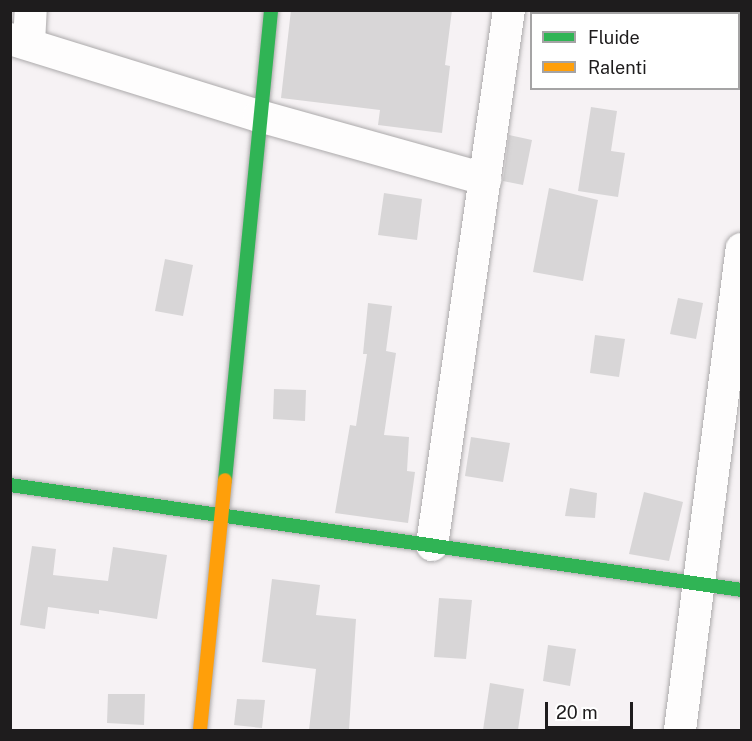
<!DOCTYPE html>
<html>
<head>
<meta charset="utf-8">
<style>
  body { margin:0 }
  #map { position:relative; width:752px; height:741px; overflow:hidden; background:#f6f2f4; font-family:"Public Sans",sans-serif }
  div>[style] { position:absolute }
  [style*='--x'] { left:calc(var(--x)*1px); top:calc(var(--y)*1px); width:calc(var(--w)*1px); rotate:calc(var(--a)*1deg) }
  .building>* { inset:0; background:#d8d6d7 }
  .roads { filter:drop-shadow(0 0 2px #acaaab) drop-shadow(0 0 2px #acaaab) }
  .street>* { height:32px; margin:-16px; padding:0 16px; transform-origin:16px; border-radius:16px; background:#fefdfd }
  .fast>* { height:14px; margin:-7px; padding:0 7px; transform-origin:7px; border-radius:7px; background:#30b455 }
  .slow>* { height:14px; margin:-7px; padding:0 7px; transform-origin:7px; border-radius:7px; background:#ff9f0a }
  span { translate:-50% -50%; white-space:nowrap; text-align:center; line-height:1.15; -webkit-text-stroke:4.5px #fff; paint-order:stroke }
  .frame { position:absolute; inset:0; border:12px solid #1e1c1d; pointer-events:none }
  .legend { position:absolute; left:530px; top:12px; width:210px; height:78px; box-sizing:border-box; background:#fff; border:2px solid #a5a4a5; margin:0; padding:8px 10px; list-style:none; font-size:18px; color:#1e1c1d }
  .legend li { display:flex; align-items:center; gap:12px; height:30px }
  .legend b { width:30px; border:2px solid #a5a4a5 }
  .scale { position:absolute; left:545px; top:702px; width:88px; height:27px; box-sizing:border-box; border:3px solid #1e1c1d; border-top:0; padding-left:8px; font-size:18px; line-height:21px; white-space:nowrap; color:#1e1c1d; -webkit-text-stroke:4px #fff; paint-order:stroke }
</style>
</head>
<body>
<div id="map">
  <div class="building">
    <div style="clip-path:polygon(291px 10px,452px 10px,445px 65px,450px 66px,442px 133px,378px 125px,380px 110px,281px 98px)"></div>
    <div style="clip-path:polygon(591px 107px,617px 111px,611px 151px,625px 153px,618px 197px,578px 191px)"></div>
    <div style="clip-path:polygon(509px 135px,532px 140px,523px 185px,503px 181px)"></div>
    <div style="clip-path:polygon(549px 188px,598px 200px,583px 281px,533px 272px)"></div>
    <div style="clip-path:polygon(384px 193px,422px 199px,417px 240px,378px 235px)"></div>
    <div style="clip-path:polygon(165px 259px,193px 265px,183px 316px,155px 311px)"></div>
    <div style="clip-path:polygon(678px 298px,703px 303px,696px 339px,670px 334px)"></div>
    <div style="clip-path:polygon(368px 303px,392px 306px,386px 351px,396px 353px,384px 435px,409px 437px,407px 471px,415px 472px,408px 523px,335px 513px,350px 425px,356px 426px,367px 354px,363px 354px)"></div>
    <div style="clip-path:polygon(595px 335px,625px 339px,619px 377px,590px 373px)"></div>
    <div style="clip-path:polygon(274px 389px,306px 390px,305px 421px,273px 419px)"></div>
    <div style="clip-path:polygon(471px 437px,510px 443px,503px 482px,465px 476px)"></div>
    <div style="clip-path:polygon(570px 488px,597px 493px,595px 518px,565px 516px)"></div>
    <div style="clip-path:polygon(644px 492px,683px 502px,669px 561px,629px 554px)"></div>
    <div style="clip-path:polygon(32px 546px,56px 549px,53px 575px,108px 581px,113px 547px,167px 555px,157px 619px,99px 610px,99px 614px,48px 607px,45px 629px,20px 625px)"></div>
    <div style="clip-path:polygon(272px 579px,320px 585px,316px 615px,356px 619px,349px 730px,309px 730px,316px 669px,262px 662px)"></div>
    <div style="clip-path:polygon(439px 598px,472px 600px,466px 659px,434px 657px)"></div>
    <div style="clip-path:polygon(548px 645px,576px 649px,570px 686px,543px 681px)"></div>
    <div style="clip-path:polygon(490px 683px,524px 689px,518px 730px,483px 730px)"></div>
    <div style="clip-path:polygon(108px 694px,145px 694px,144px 725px,107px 723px)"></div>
    <div style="clip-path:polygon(237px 699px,265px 700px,262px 728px,234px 725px)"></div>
  </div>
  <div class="roads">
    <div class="street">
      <div style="--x:10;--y:39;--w:261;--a:17.2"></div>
      <div style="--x:259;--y:116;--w:235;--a:15.6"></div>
      <div style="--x:29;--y:43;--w:33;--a:-87"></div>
      <div style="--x:432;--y:545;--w:541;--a:-81.81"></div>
      <div style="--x:680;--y:730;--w:485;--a:-82.7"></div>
    </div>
    <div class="fast">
      <div style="--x:225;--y:480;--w:472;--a:-84.4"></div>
      <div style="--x:10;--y:485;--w:739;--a:8.16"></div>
    </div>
    <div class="slow">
      <div style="--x:200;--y:730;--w:251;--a:-84.3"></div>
    </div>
  </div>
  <div class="frame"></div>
  <ul class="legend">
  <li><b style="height:8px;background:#30b455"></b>Fluide</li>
  <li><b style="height:8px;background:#ff9f0a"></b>Ralenti</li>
  </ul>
  <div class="scale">20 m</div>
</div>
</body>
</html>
